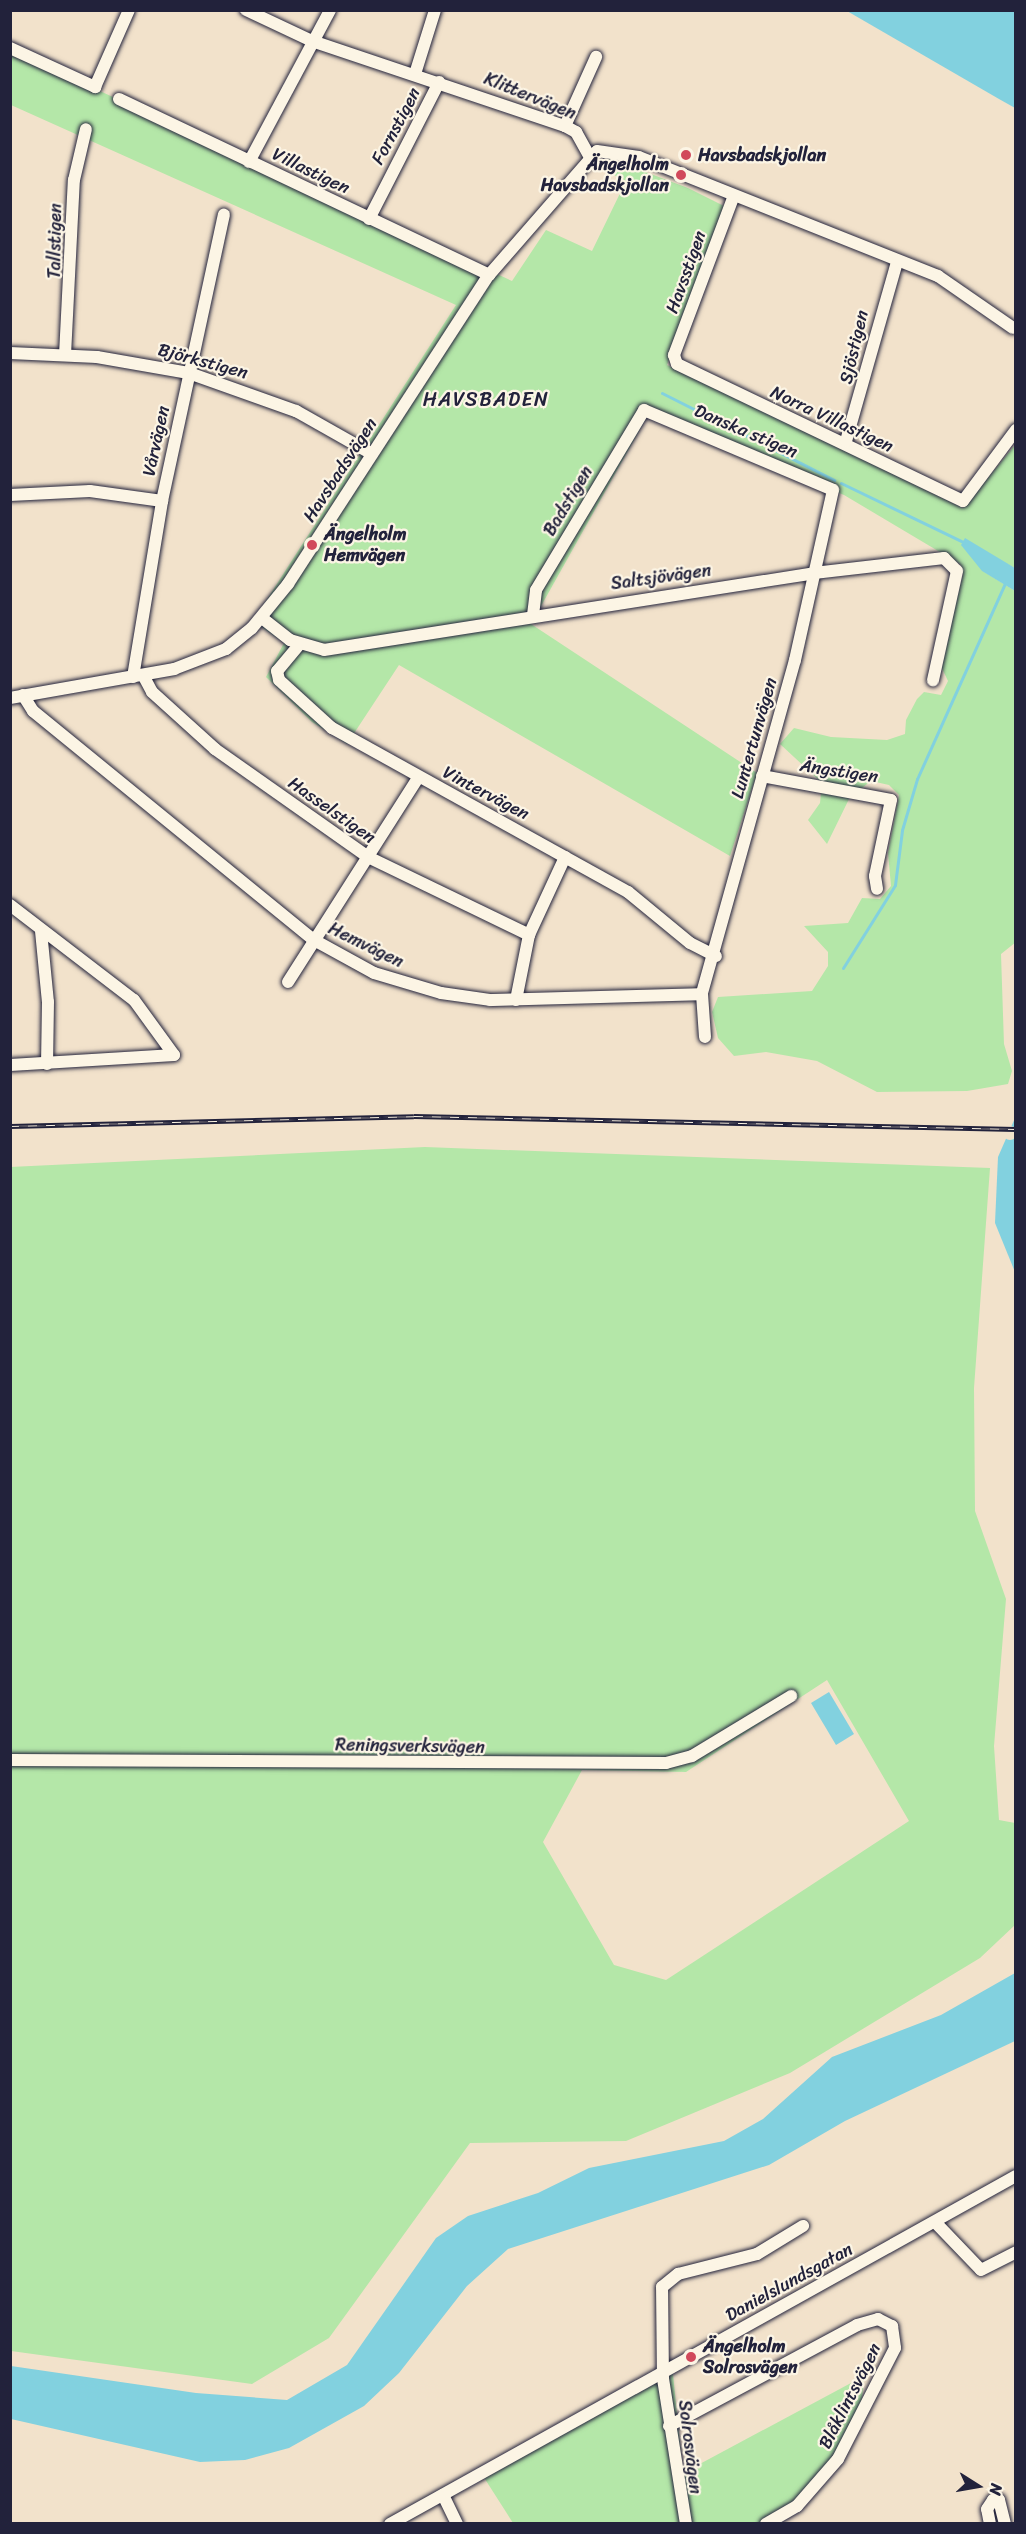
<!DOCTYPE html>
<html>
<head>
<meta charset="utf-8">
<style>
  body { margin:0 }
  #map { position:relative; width:1026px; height:2534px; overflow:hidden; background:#f2e2cb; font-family:Sriracha,sans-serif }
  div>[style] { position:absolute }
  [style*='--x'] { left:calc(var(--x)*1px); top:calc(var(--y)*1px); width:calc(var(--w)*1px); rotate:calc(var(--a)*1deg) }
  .green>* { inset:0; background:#b4e7a8 }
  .water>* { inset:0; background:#82d1df }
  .pier>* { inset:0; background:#f2e2cb }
  .round { border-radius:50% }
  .stream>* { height:3px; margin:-1.5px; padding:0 1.5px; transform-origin:1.5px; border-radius:1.5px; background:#82d1df }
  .roads { filter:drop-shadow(0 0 2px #22223b) drop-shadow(0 0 2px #22223b) }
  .minor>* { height:12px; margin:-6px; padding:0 6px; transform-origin:6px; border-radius:6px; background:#fcf5e5 }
  .rail>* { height:5px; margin-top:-2.5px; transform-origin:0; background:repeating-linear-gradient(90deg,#fcf5e5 0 9px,#22223b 0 18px); box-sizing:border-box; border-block:2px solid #22223b }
  .dots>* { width:16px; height:16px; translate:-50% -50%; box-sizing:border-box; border:3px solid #fcf5e5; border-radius:50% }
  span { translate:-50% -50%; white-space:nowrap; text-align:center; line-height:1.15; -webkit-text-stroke:4.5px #fcf5e5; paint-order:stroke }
  .street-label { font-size:18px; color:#22223b }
  .poi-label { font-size:18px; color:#22223b; font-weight:700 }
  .left { translate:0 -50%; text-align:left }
  .right { translate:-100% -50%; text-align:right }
  .neighbourhood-label { font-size:20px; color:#22223b; letter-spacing:1.5px }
  .frame { position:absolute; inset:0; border:12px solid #22223b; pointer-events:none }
  .north { position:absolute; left:948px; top:2456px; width:60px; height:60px; -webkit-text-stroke:4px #fcf5e5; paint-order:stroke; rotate:101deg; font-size:16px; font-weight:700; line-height:24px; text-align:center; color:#22223b }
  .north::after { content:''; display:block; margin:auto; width:21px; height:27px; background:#22223b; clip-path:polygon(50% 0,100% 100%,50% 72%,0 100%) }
</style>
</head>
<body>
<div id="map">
  <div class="green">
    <div style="clip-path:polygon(11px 50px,512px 281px,546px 230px,592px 251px,626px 181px,596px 166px,599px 161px,611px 159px,688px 188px,724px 206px,667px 365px,963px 508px,1015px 445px,1015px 568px,961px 540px,983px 571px,1015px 591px,1016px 942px,1001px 954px,1004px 1044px,1012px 1071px,1008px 1084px,967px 1091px,877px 1092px,817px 1061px,766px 1052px,734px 1056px,718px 1038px,712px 1012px,718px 997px,812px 991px,828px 966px,828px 952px,804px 926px,848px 923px,862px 898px,880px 899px,891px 886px,888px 853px,899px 795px,889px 785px,871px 781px,850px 797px,827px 844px,808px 820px,820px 803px,822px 783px,780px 744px,794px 728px,831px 737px,887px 740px,905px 734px,906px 720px,917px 699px,924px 692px,941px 695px,948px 681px,939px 662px,963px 575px,960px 564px,844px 495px,648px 415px,531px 624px,757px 773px,730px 856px,399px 665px,347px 744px,312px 722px,266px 677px,284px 643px,253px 621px,456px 305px,11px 105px)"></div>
    <div style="clip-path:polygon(evenodd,425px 1147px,990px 1168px,974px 1388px,975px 1511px,1006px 1599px,994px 1746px,999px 1820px,1015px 1823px,1015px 1925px,980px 1958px,790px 2073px,626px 2141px,470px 2143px,329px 2338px,252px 2384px,11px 2351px,10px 1167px,425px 1147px,827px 1680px,909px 1821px,666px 1980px,614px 1965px,543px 1842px,582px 1770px,686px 1772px,827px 1680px)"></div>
    <div style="clip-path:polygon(673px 2374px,683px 2473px,864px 2376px,861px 2411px,832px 2462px,796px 2503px,759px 2523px,513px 2523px,483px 2476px)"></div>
  </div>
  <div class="water">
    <div style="clip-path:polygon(847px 11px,1015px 11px,1015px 108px,999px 99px)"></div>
    <div style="clip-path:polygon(965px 538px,1015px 568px,1015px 591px,982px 571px,961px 545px)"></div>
    <div style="clip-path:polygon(1015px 1118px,1015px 1272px,995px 1223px,998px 1157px)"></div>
    <div style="clip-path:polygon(829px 1692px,854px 1734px,836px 1745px,811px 1703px)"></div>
    <div style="clip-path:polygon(1015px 1973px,1015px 2041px,845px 2121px,769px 2165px,508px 2249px,467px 2286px,399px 2373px,364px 2406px,289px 2448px,245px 2460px,200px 2462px,11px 2419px,11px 2366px,196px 2393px,287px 2400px,347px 2365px,436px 2238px,468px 2216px,538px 2193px,589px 2168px,724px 2141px,763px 2119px,832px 2057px,941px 2015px)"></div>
  </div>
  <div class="pier">
    <div class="round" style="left:1003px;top:1126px;width:14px;height:14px"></div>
  </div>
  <div class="stream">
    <div style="--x:662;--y:393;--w:193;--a:26.8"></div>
    <div style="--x:841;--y:483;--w:136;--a:25.8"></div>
    <div style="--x:843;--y:968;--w:98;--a:-57.9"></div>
    <div style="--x:895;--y:885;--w:55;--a:-82.7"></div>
    <div style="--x:902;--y:830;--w:53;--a:-73.6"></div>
    <div style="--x:917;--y:779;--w:217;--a:-65.8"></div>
  </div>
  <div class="roads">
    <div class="minor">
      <div style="--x:246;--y:10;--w:73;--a:25.2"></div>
      <div style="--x:312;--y:41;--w:267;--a:18.6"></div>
      <div style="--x:565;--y:126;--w:13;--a:29"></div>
      <div style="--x:576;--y:132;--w:26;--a:61"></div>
      <div style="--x:10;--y:48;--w:94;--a:24.6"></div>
      <div style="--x:95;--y:87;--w:84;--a:-66.2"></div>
      <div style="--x:415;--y:74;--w:67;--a:-72.6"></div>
      <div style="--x:119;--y:99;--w:410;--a:25.4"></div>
      <div style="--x:565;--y:126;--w:76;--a:-65.8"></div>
      <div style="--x:249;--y:162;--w:172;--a:-61.9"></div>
      <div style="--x:733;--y:198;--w:168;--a:110.6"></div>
      <div style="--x:674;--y:355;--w:9;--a:72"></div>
      <div style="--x:677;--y:364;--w:317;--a:25.6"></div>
      <div style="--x:963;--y:501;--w:89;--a:-53.3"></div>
      <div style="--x:369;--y:219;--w:154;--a:-62.9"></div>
      <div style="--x:10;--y:353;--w:87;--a:2.6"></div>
      <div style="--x:97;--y:357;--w:93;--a:9.9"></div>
      <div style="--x:189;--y:373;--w:114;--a:19.6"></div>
      <div style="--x:296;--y:411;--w:87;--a:29.5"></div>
      <div style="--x:65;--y:355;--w:175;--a:-87.1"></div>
      <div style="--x:74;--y:180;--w:52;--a:-76.8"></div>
      <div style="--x:846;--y:441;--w:186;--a:-74.1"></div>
      <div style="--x:10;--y:495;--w:80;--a:-2.9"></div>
      <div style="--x:90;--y:491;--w:73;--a:7.9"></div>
      <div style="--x:533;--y:615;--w:25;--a:-83"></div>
      <div style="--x:536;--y:590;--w:210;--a:-59"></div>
      <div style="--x:644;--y:410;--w:205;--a:22.9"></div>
      <div style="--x:833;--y:490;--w:174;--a:102.6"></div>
      <div style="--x:795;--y:660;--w:347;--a:105.6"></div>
      <div style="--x:702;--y:994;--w:43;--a:86"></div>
      <div style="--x:262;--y:618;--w:36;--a:38"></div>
      <div style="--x:290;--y:640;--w:35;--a:16"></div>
      <div style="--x:324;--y:650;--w:496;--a:-8.9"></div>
      <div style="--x:814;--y:573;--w:131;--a:-6.6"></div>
      <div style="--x:944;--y:558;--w:18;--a:45"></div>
      <div style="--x:957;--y:571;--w:112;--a:102.4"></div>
      <div style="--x:299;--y:645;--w:34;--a:130"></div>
      <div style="--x:277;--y:671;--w:9;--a:77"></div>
      <div style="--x:279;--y:680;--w:72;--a:42.2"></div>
      <div style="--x:332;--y:728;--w:338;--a:29"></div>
      <div style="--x:628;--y:892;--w:80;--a:39.4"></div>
      <div style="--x:690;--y:943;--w:29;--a:27"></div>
      <div style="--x:143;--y:675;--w:19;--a:62"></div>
      <div style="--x:152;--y:692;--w:85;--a:42.1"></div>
      <div style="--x:215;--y:749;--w:187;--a:35.2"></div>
      <div style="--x:368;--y:857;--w:179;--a:25.8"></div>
      <div style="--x:133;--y:677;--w:178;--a:-80.6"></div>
      <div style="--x:162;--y:501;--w:293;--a:-77.8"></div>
      <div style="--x:23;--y:695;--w:19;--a:58"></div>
      <div style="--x:33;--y:711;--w:362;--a:39.2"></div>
      <div style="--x:314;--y:940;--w:68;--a:28.8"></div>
      <div style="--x:374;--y:973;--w:70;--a:16.6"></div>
      <div style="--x:441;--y:993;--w:49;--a:8.1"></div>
      <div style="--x:490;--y:1000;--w:212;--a:-1.6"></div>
      <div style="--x:10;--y:698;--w:167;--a:-10"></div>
      <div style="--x:174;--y:669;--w:56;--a:-21"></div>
      <div style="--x:226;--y:649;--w:33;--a:-39"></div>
      <div style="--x:252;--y:628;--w:57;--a:-50.7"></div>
      <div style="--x:288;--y:584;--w:369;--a:-57"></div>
      <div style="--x:489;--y:275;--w:164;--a:-48.9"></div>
      <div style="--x:597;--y:151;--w:42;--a:8.1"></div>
      <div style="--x:639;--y:157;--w:322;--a:21.7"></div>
      <div style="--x:938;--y:276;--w:91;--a:34.7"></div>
      <div style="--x:762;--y:776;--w:131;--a:10.5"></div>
      <div style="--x:891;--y:800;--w:78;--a:101.9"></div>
      <div style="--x:875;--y:876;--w:13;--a:81"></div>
      <div style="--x:10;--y:905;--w:156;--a:37.5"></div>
      <div style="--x:134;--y:1000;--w:68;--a:54"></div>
      <div style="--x:174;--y:1055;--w:164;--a:176.5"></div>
      <div style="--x:41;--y:931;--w:71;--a:84.4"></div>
      <div style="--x:48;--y:1002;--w:62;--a:90.9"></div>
      <div style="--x:288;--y:982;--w:242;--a:-57.5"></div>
      <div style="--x:516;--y:1000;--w:66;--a:-78.7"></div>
      <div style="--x:529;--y:935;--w:86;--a:-65.2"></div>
      <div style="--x:10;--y:1760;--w:656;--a:0.26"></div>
      <div style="--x:666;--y:1763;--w:27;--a:-15"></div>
      <div style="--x:692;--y:1756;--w:116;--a:-31.2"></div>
      <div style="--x:935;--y:2222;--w:66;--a:46.2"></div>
      <div style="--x:981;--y:2270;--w:39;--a:-27"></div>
      <div style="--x:669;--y:2426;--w:213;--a:-28.2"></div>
      <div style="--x:857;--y:2325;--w:22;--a:-16"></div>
      <div style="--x:878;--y:2319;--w:16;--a:27"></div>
      <div style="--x:892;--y:2326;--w:22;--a:82"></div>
      <div style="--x:895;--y:2348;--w:125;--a:117.2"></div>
      <div style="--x:838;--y:2459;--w:62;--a:131.1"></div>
      <div style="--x:797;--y:2506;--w:36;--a:150"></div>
      <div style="--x:443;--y:2495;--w:32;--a:64"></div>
      <div style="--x:390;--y:2524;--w:716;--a:-29.07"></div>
      <div style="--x:686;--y:2524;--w:147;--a:-99"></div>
      <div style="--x:663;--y:2379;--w:92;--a:-90.6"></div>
      <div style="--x:662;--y:2287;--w:21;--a:-39"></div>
      <div style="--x:678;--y:2274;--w:81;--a:-14.2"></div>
      <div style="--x:757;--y:2254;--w:54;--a:-31.3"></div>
      <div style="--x:990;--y:2524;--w:15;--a:-101"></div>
      <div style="--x:987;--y:2509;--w:11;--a:-56"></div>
      <div style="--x:993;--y:2500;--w:6;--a:0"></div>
      <div style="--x:999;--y:2500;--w:25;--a:76"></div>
    </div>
  </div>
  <div class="rail">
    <div style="--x:10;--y:1126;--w:404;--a:-1.4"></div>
    <div style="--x:414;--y:1116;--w:602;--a:1.24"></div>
  </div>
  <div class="dots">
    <div style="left:686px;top:155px;background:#d1495b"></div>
    <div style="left:681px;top:175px;background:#d1495b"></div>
    <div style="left:312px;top:545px;background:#d1495b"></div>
    <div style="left:691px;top:2357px;background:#d1495b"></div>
  </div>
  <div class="street-label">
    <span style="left:530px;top:96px;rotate:22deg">Klittervägen</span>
    <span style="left:396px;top:126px;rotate:-62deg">Fornstigen</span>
    <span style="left:311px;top:171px;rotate:26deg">Villastigen</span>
    <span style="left:55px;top:241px;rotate:-89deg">Tallstigen</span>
    <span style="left:686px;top:272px;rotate:-70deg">Havsstigen</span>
    <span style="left:854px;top:347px;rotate:-77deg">Sjöstigen</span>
    <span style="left:203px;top:361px;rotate:15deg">Björkstigen</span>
    <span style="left:832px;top:419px;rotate:25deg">Norra Villastigen</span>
    <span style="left:746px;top:431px;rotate:23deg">Danska stigen</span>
    <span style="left:156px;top:441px;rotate:-78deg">Vårvägen</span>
    <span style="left:340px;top:470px;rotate:-57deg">Havsbadsvägen</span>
    <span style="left:568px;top:501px;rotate:-59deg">Badstigen</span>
    <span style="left:661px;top:577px;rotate:-8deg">Saltsjövägen</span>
    <span style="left:754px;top:738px;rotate:-74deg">Luntertunvägen</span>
    <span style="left:839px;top:771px;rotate:9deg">Ängstigen</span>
    <span style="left:486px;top:793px;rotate:28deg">Vintervägen</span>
    <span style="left:332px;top:810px;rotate:35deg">Hasselstigen</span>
    <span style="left:366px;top:945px;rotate:26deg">Hemvägen</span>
    <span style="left:410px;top:1746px;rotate:1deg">Reningsverksvägen</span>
    <span style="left:789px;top:2282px;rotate:-29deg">Danielslundsgatan</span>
    <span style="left:850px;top:2396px;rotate:-63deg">Blåklintsvägen</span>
    <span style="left:690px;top:2447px;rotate:83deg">Solrosvägen</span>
  </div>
  <div class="poi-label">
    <span class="left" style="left:698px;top:155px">Havsbadskjollan</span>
    <span class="right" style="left:669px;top:175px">Ängelholm<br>Havsbadskjollan</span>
    <span class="left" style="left:324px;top:545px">Ängelholm<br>Hemvägen</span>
    <span class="left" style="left:703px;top:2357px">Ängelholm<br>Solrosvägen</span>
  </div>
  <div class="neighbourhood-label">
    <span style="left:486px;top:399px">HAVSBADEN</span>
  </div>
  <div class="frame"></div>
  <div class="north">N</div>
</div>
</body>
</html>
